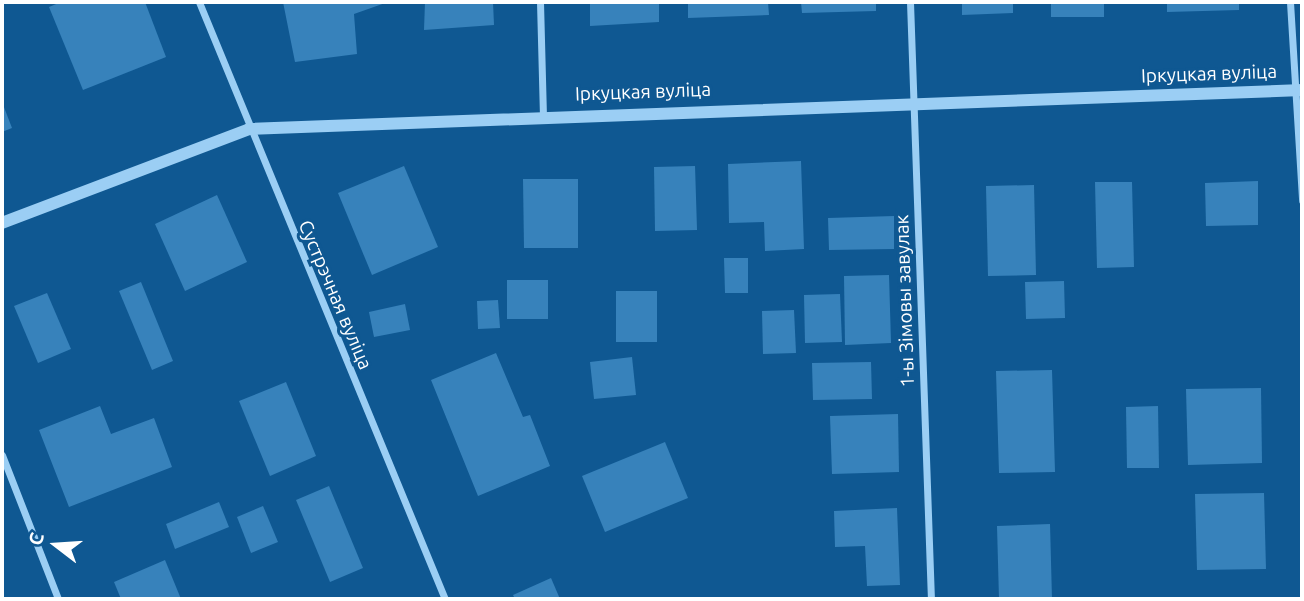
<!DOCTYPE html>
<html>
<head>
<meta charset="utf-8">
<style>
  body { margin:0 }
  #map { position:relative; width:1304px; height:601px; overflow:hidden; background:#0f5892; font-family:Ubuntu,sans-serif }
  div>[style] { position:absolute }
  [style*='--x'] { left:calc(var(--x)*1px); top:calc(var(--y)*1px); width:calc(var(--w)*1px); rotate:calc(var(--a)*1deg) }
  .building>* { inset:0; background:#3782bb }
  .minor>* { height:7px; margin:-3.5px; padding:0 3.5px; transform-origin:3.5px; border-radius:3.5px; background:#9bcef4 }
  .tertiary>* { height:12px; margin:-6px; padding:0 6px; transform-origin:6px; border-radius:6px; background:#9bcef4 }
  span { translate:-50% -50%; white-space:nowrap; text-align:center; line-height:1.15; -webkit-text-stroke:6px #0f5892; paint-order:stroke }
  .street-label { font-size:19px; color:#fff }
  .frame { position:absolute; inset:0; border:4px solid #fff; pointer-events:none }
  .north { position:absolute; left:21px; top:510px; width:70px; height:70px; -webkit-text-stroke:5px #0f5892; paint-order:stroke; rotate:287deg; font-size:19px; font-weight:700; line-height:28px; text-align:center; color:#fff }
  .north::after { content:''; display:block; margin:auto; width:24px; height:32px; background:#fff; clip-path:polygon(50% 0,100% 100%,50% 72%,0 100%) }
</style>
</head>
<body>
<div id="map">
  <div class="building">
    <div style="clip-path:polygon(61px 2px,145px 2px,166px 57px,83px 90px,49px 7px)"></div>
    <div style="clip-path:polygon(283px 2px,388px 2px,354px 14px,357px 54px,295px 62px)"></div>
    <div style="clip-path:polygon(425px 2px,493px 2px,494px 25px,424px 30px)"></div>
    <div style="clip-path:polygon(590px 2px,659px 2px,659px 22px,590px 26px)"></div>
    <div style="clip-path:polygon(688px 2px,768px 2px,769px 15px,688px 18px)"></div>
    <div style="clip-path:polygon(801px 2px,876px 2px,876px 11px,802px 13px)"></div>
    <div style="clip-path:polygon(962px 2px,1013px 2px,1013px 13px,962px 15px)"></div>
    <div style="clip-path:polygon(1051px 2px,1104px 2px,1104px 17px,1051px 17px)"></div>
    <div style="clip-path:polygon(1167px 2px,1239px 2px,1239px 10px,1167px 12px)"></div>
    <div style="clip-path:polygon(2px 102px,12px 128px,2px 132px)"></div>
    <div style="clip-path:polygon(801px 161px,804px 249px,765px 251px,764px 222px,729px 223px,728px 164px)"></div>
    <div style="clip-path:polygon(404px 166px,438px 247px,372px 275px,338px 193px)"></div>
    <div style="clip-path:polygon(695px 166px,697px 230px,655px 231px,654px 167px)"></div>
    <div style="clip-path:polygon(523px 179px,578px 179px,578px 248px,524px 248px)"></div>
    <div style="clip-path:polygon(1258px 181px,1258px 225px,1206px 226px,1205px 183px)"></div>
    <div style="clip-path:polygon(1095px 182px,1132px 182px,1134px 267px,1097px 268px)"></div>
    <div style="clip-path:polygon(1034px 185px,1036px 275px,988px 276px,986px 186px)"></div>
    <div style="clip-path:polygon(217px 195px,247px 262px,185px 291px,155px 224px)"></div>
    <div style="clip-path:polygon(894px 216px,894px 249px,829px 250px,828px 218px)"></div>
    <div style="clip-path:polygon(724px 258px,748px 258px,748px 293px,725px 293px)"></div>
    <div style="clip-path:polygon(889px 275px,891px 343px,845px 345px,844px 276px)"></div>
    <div style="clip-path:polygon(507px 280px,548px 280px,548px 319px,507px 319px)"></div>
    <div style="clip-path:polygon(1064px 281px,1065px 318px,1026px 319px,1025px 282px)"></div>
    <div style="clip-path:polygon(141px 282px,173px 361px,152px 370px,119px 291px)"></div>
    <div style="clip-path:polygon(616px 291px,657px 291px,657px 342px,616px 342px)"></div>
    <div style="clip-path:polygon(47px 293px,71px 349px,38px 363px,14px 306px)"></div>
    <div style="clip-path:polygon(840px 294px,842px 342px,805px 343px,804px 295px)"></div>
    <div style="clip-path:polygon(498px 300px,500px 328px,478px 329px,477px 301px)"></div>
    <div style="clip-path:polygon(405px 304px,410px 330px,374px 337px,369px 312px)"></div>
    <div style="clip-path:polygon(794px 310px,796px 353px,763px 354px,762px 311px)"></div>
    <div style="clip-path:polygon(496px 353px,523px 417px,530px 415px,550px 466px,478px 496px,431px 380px)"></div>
    <div style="clip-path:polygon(632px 357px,636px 395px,594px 399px,590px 362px)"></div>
    <div style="clip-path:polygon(871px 362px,872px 399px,813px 400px,812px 363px)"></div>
    <div style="clip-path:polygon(1052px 370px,1055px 472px,999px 473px,996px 371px)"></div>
    <div style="clip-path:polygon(286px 382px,316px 456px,270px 476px,239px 401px)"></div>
    <div style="clip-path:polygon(1261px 388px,1262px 463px,1188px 465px,1186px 389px)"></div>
    <div style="clip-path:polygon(100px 406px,111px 434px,154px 418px,172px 467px,69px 507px,39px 430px)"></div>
    <div style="clip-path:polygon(1158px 406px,1159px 468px,1127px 468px,1126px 407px)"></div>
    <div style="clip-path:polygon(898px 414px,899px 472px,832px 474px,830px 416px)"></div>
    <div style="clip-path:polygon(665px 442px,688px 498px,605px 532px,582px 476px)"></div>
    <div style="clip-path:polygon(329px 486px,363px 568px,330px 582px,296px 500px)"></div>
    <div style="clip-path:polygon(1264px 493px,1266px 569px,1197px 570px,1195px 494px)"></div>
    <div style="clip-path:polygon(219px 502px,229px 527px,175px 549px,166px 524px)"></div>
    <div style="clip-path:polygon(263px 506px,278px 542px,251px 553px,237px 517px)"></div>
    <div style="clip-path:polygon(897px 508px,900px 585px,867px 586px,865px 546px,835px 547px,834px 511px)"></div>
    <div style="clip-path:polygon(1050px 524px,1052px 599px,999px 599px,997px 526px)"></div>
    <div style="clip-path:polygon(165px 560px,181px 599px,121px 599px,114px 582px)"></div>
    <div style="clip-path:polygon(551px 578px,560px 599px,515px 599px,513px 595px)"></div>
  </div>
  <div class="minor">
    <div style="--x:199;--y:2;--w:646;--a:67.61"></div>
    <div style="--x:540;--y:2;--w:113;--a:88.5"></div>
    <div style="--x:910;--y:2;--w:597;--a:87.99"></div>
    <div style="--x:1290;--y:2;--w:199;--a:86.5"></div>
    <div style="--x:2;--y:455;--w:155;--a:68.7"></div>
  </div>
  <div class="tertiary">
    <div style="--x:2;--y:223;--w:264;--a:-20.8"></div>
    <div style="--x:249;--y:129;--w:1054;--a:-2.12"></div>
  </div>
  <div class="street-label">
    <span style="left:1209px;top:74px;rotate:-2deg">Іркуцкая вуліца</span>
    <span style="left:643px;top:92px;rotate:-2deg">Іркуцкая вуліца</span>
    <span style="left:335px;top:295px;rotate:67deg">Сустрэчная вуліца</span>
    <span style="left:905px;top:301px;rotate:-92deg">1-ы Зімовы завулак</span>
  </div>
  <div class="frame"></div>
  <div class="north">С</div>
</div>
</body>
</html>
